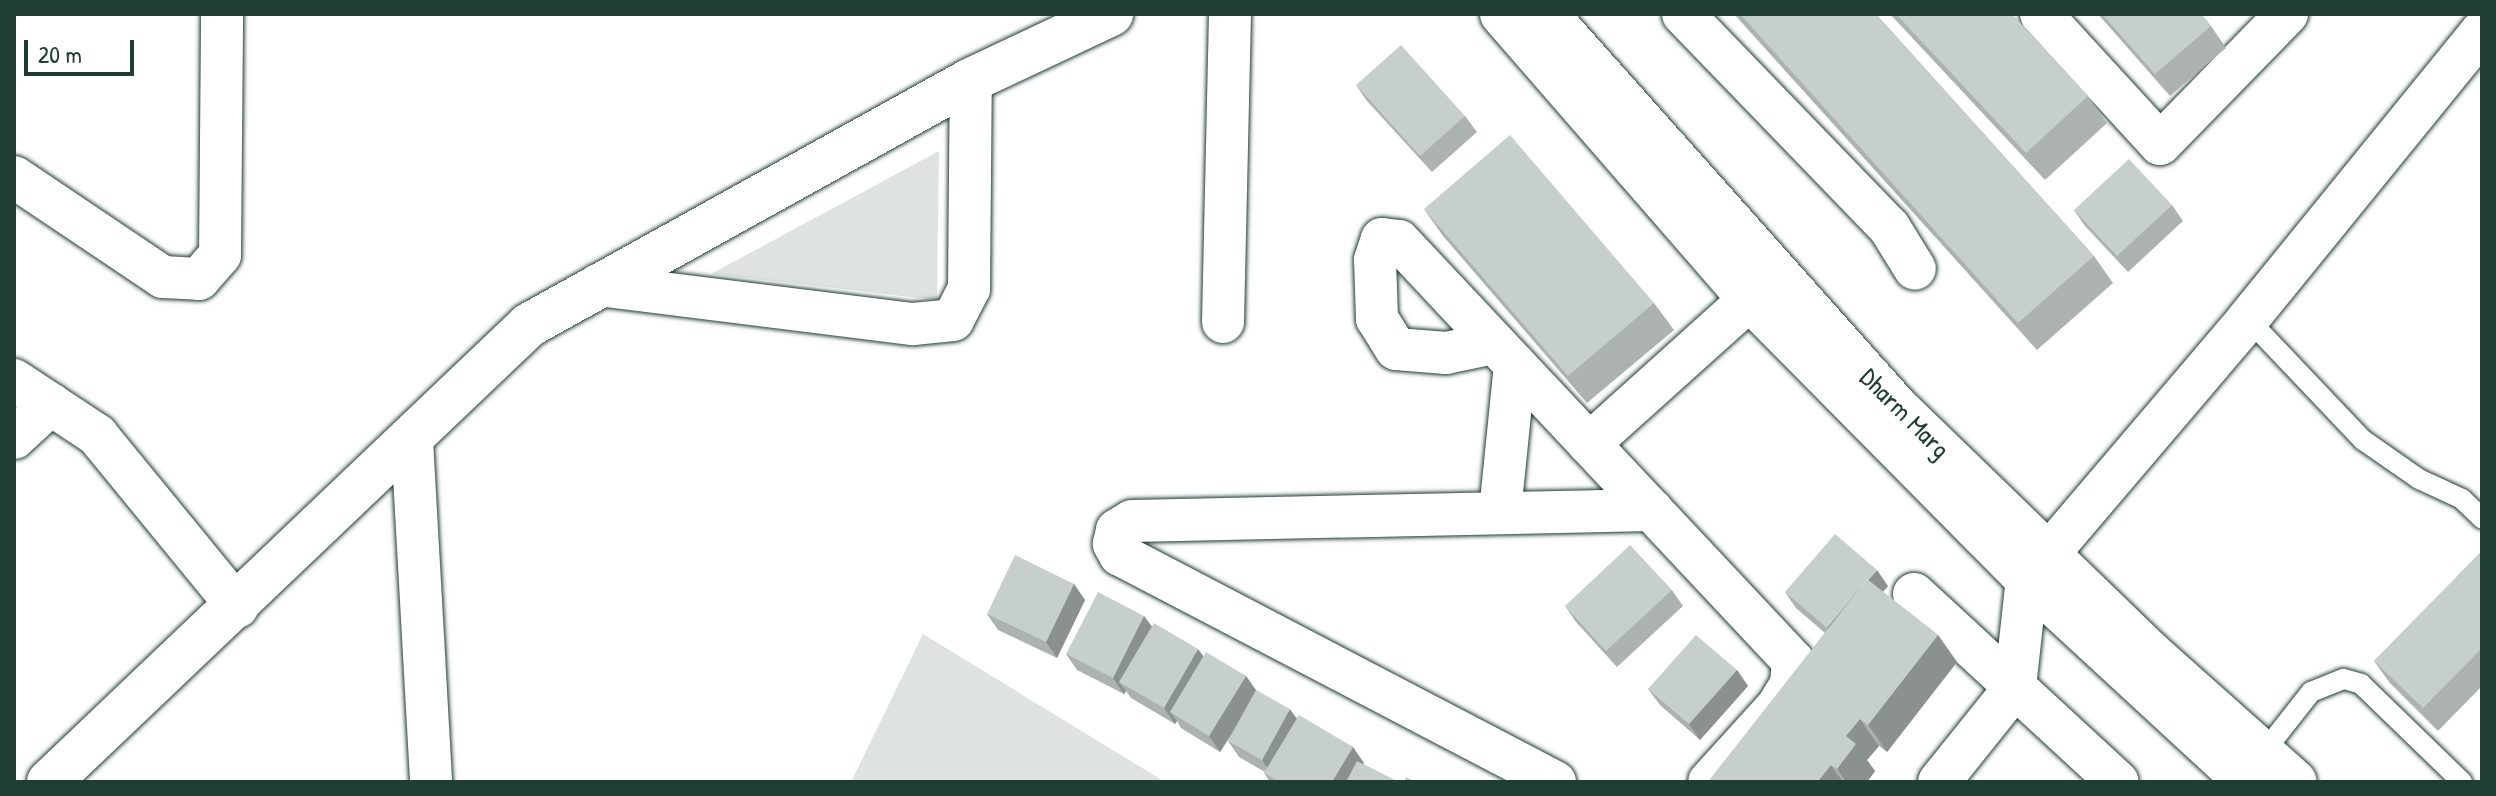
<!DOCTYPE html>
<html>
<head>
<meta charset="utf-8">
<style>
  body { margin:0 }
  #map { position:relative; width:2496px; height:796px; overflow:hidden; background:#fff; font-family:"Patrick Hand",sans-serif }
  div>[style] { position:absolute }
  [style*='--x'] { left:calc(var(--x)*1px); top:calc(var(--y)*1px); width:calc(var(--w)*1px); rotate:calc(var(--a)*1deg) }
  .green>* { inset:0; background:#dee3e2 }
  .roads { filter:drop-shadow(0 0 2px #1f3d34) drop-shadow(0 0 2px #1f3d34) }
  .lane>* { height:20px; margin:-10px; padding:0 10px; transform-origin:10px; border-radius:10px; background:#fff }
  .street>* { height:42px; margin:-21px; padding:0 21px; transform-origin:21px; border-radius:21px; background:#fff }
  .secondary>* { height:44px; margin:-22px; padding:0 22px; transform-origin:22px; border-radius:22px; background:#fff }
  .wall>* { inset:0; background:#abb2af }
  .shaded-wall>* { inset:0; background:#8b918f }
  .building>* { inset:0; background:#c7cfcc }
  span { translate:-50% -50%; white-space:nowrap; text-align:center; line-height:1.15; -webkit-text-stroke:8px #fff; paint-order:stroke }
  .street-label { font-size:26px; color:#1f3d34 }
  .frame { position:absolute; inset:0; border:16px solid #1f3d34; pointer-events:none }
  .scale { position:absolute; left:24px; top:40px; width:110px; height:36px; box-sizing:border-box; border:4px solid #1f3d34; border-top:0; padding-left:10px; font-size:24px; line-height:28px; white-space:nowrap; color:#1f3d34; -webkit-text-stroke:6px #fff; paint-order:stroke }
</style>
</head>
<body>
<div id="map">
  <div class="green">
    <div style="clip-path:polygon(939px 151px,937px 300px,711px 274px)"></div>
    <div style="clip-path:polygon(923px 634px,1165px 782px,851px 782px)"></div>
  </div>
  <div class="roads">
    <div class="lane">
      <div style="--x:2248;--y:319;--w:167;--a:46.5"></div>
      <div style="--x:2363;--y:440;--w:68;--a:34.9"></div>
      <div style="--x:2419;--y:479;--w:47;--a:24.9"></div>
      <div style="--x:2462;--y:499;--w:28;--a:44"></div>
      <div style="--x:2263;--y:753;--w:78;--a:-51.8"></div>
      <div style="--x:2311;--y:692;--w:35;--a:-22"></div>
      <div style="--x:2344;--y:679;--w:18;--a:16"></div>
      <div style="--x:2361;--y:684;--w:141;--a:44.1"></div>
    </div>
    <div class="street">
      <div style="--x:1683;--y:14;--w:296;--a:46"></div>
      <div style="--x:1889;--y:227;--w:49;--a:58.2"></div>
      <div style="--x:2041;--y:14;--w:176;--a:47.5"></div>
      <div style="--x:2160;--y:144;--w:182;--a:-45.7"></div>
      <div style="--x:14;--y:177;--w:179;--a:33.9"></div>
      <div style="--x:163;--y:277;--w:36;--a:3"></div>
      <div style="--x:199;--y:279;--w:32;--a:-49"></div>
      <div style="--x:220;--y:255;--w:241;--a:-89.5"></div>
      <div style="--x:598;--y:285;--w:317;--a:7.1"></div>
      <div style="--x:913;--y:324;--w:40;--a:-5.7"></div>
      <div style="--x:953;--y:320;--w:35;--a:-63"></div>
      <div style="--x:969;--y:289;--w:209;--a:-89.5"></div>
      <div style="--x:1223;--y:322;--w:308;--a:-88.7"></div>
      <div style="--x:1494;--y:343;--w:49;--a:168.2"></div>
      <div style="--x:1446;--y:353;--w:50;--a:-175.4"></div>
      <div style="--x:1396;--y:349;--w:36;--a:-122"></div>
      <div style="--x:1377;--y:319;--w:59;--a:-91.9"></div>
      <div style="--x:1375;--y:260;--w:22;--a:-72"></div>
      <div style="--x:1382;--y:239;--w:17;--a:7"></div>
      <div style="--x:1399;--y:241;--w:576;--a:46.83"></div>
      <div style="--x:1793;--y:661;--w:23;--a:95"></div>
      <div style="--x:1791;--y:684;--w:27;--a:121"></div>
      <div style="--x:1777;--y:707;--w:101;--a:132.2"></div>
      <div style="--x:14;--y:380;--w:100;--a:33.5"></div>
      <div style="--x:97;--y:435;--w:222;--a:50.7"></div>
      <div style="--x:14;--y:438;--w:50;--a:-42.6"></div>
      <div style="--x:412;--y:440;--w:343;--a:86.8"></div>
      <div style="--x:1589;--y:444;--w:217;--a:-42"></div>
      <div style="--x:1500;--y:512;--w:148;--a:-84.2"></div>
      <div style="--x:1914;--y:594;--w:277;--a:42.7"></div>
      <div style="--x:1555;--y:782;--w:491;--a:-152.4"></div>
      <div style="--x:1120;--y:555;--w:13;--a:-119"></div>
      <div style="--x:1114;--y:544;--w:14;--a:-78"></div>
      <div style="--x:1117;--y:530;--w:17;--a:-31"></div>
      <div style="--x:1132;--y:521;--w:520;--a:-1.21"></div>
      <div style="--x:1939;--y:782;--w:122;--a:-51.3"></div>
      <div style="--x:2015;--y:687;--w:109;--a:-83.7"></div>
      <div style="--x:2027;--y:579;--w:341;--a:-49.6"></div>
      <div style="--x:2248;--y:319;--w:371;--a:-50.9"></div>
    </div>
    <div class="secondary">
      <div style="--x:1502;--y:14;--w:378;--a:49"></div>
      <div style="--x:1750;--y:299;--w:394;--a:45.3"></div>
      <div style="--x:2027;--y:579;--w:299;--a:42.7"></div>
      <div style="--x:1546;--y:14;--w:525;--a:48.32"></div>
      <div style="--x:1895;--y:406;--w:354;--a:44.1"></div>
      <div style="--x:2149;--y:652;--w:195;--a:41.7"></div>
      <div style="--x:49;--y:782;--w:663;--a:-43.59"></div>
      <div style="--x:529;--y:325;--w:505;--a:-29"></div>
      <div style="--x:971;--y:80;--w:155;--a:-25.2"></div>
    </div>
  </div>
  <div class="wall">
    <div style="clip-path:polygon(1734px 14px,1876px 14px,2094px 256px,2113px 283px,2037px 350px)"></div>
    <div style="clip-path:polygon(1890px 14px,2012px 14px,2088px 96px,2107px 123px,2045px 180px)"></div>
    <div style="clip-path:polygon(2098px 14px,2201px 14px,2211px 26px,2226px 48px,2170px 96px)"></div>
    <div style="clip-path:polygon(1356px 85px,1465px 116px,1477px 132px,1432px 172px,1367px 101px)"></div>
    <div style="clip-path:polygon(2172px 205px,2183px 221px,2128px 272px,2085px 226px,2074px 210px)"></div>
    <div style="clip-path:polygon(1424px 209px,1654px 303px,1674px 330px,1587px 403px,1443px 236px)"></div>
    <div style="clip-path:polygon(2482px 551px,2482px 686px,2438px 731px,2390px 683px,2374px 661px)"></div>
    <div style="clip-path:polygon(1074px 584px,1085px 600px,1057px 658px,998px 630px,987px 614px)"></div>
    <div style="clip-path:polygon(1888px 586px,1883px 592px,1938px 635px,1957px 662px,1887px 752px,1879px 746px,1867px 760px,1875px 771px,1867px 782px,1708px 782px,1825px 633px,1796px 608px,1785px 592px)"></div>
    <div style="clip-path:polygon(1672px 590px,1683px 606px,1617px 667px,1576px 622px,1565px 606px)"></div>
    <div style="clip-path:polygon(1144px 616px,1152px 627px,1204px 657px,1246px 676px,1256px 690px,1297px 718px,1353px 747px,1363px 764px,1398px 782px,1270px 782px,1264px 773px,1265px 772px,1239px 757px,1228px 741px,1232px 734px,1220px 752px,1181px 728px,1177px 721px,1175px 724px,1131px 698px,1126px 691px,1124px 694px,1077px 670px,1066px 654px)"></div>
    <div style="clip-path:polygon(1737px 670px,1748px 686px,1700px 740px,1660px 705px,1648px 689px)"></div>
  </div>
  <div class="shaded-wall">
    <div style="clip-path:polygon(1877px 570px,1888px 586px,1838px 644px,1827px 628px)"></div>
    <div style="clip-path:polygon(1074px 584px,1085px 600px,1057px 658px,1046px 642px)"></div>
    <div style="clip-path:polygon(1144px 616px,1156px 632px,1119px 682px,1126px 691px,1124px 694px,1113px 678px)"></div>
    <div style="clip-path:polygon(1938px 635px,1957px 662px,1887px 752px,1868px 725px)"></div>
    <div style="clip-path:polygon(1198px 649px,1210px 665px,1170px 712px,1177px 721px,1175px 724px,1164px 708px)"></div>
    <div style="clip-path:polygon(1737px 670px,1748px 686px,1700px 740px,1689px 724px)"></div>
    <div style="clip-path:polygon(1246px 676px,1257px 692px,1220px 752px,1209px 736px)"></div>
    <div style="clip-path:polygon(1290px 709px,1301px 725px,1273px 776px,1262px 760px)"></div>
    <div style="clip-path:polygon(1860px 719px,1879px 746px,1867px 760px,1875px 771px,1867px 782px,1846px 782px,1837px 769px,1846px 736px)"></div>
    <div style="clip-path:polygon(1353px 747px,1364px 763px,1353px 782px,1332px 782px)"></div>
    <div style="clip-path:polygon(1831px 765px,1843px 782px,1820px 782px,1819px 780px)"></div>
  </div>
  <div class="building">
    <div style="clip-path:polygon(1740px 14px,1876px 14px,2094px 256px,2018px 323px)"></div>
    <div style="clip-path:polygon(1896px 14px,2012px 14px,2088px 96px,2026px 153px)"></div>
    <div style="clip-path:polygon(2102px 14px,2201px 14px,2211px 26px,2155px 74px)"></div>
    <div style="clip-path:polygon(1401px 45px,1465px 116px,1420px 156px,1356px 85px)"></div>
    <div style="clip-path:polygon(1510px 135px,1654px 303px,1568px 376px,1424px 209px)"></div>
    <div style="clip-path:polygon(2129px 159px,2172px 205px,2117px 256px,2074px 210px)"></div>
    <div style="clip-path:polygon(1835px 534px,1877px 570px,1868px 580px,1867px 579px,1827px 628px,1785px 592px)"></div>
    <div style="clip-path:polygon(1630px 545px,1672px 590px,1606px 651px,1565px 606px)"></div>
    <div style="clip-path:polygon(2482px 551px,2482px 648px,2423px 708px,2374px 661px)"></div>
    <div style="clip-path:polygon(1015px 555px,1074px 584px,1046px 642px,987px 614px)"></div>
    <div style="clip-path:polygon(1867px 579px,1938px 635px,1868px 725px,1860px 719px,1846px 736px,1856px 744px,1837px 769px,1831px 765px,1819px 780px,1821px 782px,1708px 782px)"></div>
    <div style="clip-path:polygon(1098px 592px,1144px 616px,1113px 678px,1066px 654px)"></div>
    <div style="clip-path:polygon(1154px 623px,1198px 649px,1164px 708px,1119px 682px)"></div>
    <div style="clip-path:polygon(1696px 635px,1737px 670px,1689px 724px,1648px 689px)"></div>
    <div style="clip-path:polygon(1206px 652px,1246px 676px,1209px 736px,1170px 712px)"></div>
    <div style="clip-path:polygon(1256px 690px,1290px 709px,1262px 760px,1228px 741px)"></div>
    <div style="clip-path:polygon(1299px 715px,1353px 747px,1332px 782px,1279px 782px,1264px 773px)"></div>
    <div style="clip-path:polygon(1357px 761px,1398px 782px,1346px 782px)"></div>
    <div style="clip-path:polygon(1406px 777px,1415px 782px,1404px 782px)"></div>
  </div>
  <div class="street-label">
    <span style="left:1905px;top:413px;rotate:45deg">Dharm Marg</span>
  </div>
  <div class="frame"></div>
  <div class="scale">20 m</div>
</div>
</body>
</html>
